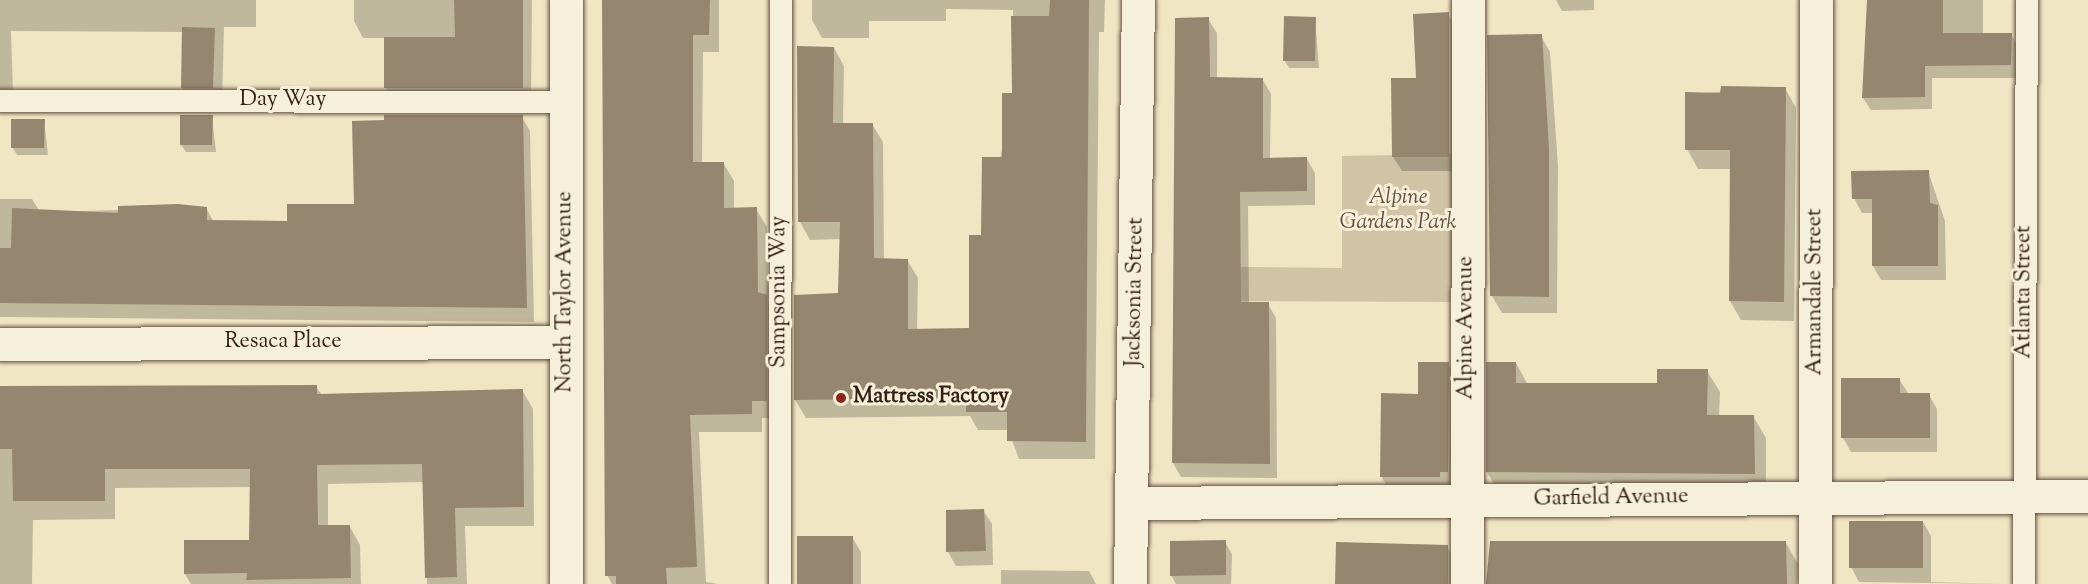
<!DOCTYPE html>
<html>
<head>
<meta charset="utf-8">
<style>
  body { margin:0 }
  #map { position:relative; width:2088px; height:584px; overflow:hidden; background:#f1e6c4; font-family:"Sorts Mill Goudy",serif }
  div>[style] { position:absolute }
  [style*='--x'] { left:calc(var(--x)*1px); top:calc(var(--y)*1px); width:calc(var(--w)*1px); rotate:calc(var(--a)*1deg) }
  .green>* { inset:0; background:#d1c4a6 }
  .shadow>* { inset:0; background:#0003 }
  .building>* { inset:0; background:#968670 }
  .roads { filter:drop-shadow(0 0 2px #635140) drop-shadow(0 0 2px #635140) }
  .service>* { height:22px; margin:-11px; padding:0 11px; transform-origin:11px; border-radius:11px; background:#f6efd9 }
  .minor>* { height:33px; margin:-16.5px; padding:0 16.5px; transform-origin:16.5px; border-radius:16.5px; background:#f6efd9 }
  .dots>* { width:16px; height:16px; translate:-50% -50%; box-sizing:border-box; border:3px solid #f6efd9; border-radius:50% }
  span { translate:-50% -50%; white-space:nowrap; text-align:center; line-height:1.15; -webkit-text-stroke:6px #f6efd9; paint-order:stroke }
  .street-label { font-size:22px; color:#341f14 }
  .park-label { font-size:22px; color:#635140; font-style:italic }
  .poi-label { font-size:22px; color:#341f14; font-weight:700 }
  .left { translate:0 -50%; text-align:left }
</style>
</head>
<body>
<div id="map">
  <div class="green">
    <div style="clip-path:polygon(1453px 154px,1454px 302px,1174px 301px,1175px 266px,1342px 268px,1342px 156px)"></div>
  </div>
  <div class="shadow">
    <div style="clip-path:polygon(0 0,256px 0,256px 27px,224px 27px,222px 104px,192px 104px,182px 87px,183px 32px,11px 31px,13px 92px,0 93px)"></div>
    <div style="clip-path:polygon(354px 0,532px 0,531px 105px,395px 104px,386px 88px,385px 38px,363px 38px,354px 21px)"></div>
    <div style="clip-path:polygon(605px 0,719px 0,719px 52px,703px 52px,702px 164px,724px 164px,734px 181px,734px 209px,756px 209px,767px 227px,768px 300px,776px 315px,776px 418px,762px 418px,762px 432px,699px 432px,706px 582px,718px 584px,612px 584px,607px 575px)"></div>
    <div style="clip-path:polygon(812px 0,1105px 0,1104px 32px,1099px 32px,1095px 459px,1019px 459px,1008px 430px,978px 430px,970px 416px,806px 418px,795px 400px,839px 295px,841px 239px,810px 240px,800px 222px,834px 48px,844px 66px,843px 124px,872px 124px,883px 142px,884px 260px,907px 260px,918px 278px,917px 330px,970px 329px,983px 237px,1014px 94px,1013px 10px,946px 9px,946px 21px,869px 21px,869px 38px,822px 38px,812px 20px)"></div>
    <div style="clip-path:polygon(1556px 0,1594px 0,1594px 10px,1562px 11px)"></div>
    <div style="clip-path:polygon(1868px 0,1983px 0,1983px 34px,2011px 34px,2018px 47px,2018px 78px,1932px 78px,1932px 109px,1871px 110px,1863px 98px)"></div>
    <div style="clip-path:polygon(1448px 14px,1456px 28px,1456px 171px,1402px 171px,1393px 157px,1417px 80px)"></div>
    <div style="clip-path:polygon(1315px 18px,1319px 68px,1289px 68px,1285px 61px)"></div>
    <div style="clip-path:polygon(1208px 19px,1217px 33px,1217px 79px,1263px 80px,1271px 94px,1270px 159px,1307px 159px,1315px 173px,1315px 205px,1248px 206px,1249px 304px,1268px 304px,1276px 318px,1277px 478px,1181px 477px,1173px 463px)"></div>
    <div style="clip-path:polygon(1541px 36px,1550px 52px,1558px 166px,1557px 313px,1502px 313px,1492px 296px)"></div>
    <div style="clip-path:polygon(1785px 88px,1796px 108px,1794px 321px,1741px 320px,1730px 301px,1731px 169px,1698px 169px,1687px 149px,1687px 94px)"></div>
    <div style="clip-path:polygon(212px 116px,216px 152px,186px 152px,181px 145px)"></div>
    <div style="clip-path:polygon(522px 117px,530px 131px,534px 322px,0 317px,0 199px,32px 199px,40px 212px,206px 208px,214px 222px,288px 223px,355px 206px)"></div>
    <div style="clip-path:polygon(44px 120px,48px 155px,17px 155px,13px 148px)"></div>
    <div style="clip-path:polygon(1928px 171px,1945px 221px,1946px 280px,1881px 280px,1873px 266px,1873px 213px,1862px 213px,1854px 198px)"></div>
    <div style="clip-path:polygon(1448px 363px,1459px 383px,1459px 491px,1392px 495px,1381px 476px,1419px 395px)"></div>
    <div style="clip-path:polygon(1488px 363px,1516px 363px,1528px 385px,1659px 384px,1707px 371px,1720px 392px,1719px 417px,1753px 416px,1766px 438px,1766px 496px,1500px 494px,1487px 472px)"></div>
    <div style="clip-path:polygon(1899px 379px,1908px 393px,1929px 395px,1937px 409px,1937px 452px,1851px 452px,1843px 438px)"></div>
    <div style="clip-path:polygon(316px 387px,322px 395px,522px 390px,533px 409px,534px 526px,465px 526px,467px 584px,427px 584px,424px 482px,328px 484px,328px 526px,350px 527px,360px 545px,361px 584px,191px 584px,185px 574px,185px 541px,250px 541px,251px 487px,115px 488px,115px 519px,33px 520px,32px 584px,0 584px,0 388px)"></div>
    <div style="clip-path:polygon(983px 510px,992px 524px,993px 565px,956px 566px,948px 552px,947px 511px)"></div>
    <div style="clip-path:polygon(1923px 522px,1931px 536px,1931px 582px,2005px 584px,1859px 582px,1851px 567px)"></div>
    <div style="clip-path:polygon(852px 537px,861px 552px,861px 584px,799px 584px)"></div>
    <div style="clip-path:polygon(1225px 542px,1232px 554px,1231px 584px,1176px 584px,1171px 575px)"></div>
    <div style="clip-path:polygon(1786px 543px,1798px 564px,1797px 584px,1486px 584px)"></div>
    <div style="clip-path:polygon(1447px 546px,1460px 568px,1461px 584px,1336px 584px)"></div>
    <div style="clip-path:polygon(1001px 570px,1089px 571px,1096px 584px,1001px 584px)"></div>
  </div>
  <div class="building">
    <div style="clip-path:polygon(454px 0,523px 0,523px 88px,384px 88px,384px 37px,455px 37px)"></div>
    <div style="clip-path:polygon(602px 0,710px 0,709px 35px,693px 35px,693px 162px,724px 162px,724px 208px,757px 207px,758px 292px,767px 295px,767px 401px,752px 401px,752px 414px,690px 415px,697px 567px,666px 568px,667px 584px,616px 584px,616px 576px,605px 576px)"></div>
    <div style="clip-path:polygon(1050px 0,1089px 0,1086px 442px,1007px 441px,1007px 412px,966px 412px,966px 398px,794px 400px,794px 295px,838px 293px,840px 222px,798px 222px,797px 46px,834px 47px,833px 123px,873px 123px,874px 258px,908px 259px,908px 329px,969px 328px,969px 235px,981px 235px,982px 157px,1002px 157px,1002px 93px,1012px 93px,1011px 16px,1049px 16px)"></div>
    <div style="clip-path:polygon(1867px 0,1943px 0,1943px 33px,2012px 33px,2011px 65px,1925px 66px,1925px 97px,1862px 98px)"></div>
    <div style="clip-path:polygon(1449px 12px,1449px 157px,1392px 157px,1391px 78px,1416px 78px,1413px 14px)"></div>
    <div style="clip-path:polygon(1284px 16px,1316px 17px,1315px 61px,1283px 61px)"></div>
    <div style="clip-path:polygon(1209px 17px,1210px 77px,1263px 78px,1263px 158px,1307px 157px,1307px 191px,1240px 192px,1241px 302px,1269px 302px,1270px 464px,1172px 463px,1175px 18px)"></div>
    <div style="clip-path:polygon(182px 27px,215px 28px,213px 88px,181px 88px)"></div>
    <div style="clip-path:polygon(1542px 34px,1549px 148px,1549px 297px,1490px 296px,1487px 35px)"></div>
    <div style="clip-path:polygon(1721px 86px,1786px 87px,1784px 302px,1729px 301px,1730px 150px,1685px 150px,1685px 92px,1720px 93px)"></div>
    <div style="clip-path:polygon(180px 115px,213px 115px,212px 145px,180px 145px)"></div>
    <div style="clip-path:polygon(384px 115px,523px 115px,527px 308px,0 303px,0 248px,11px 248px,12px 208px,118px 213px,118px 206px,178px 204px,207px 207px,207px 220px,287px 221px,287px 204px,354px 204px,352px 121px,384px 120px)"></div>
    <div style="clip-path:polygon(11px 119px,45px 119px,44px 148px,11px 148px)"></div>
    <div style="clip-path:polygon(1929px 170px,1930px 203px,1938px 205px,1938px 266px,1872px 266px,1872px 199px,1852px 199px,1851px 171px)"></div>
    <div style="clip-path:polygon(1418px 362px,1449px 362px,1448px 472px,1440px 472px,1440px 477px,1380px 477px,1381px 393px,1418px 394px)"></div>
    <div style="clip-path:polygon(1486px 362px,1516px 362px,1516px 383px,1657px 383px,1657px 369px,1708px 369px,1707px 415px,1754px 415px,1755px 474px,1486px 472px)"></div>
    <div style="clip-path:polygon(1841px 378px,1900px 378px,1900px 393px,1930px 393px,1930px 438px,1841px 438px)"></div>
    <div style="clip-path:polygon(317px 385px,317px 394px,523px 389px,524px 507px,455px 508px,457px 577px,425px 578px,422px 464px,317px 465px,318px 525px,350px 525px,351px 578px,246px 580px,247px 573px,184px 574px,184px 540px,249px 540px,250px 469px,105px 469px,105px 501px,13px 501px,12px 449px,0 449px,0 386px)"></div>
    <div style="clip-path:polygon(984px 509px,986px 551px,946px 552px,946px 510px)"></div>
    <div style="clip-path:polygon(1849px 521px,1923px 521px,1923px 568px,1849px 568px)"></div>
    <div style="clip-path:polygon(797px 536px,853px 536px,853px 584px,797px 584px)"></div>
    <div style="clip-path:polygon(1226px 540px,1226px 575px,1170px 576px,1170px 541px)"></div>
    <div style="clip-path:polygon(1490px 541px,1786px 541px,1787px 584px,1486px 584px)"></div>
    <div style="clip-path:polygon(1336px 542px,1448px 545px,1448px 584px,1335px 584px)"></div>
  </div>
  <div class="roads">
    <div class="service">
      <div style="--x:0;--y:101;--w:566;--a:0.1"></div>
      <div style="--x:780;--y:584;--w:584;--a:-89.9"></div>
      <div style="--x:2024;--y:584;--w:584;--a:-89.71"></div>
    </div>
    <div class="minor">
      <div style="--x:0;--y:344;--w:566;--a:-0.2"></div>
      <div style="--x:1134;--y:503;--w:954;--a:-0.42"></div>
      <div style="--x:566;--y:584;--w:584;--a:-90"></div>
      <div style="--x:1130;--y:584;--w:584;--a:-89.22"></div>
      <div style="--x:1467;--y:584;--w:584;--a:-89.9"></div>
      <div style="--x:1815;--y:584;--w:584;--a:-89.9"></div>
    </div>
  </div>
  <div class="dots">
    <div style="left:841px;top:398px;background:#8f2418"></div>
  </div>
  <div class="street-label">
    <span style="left:283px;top:101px">Day Way</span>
    <span style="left:566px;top:292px;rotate:-90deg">North Taylor Avenue</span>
    <span style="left:780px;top:292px;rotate:-90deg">Sampsonia Way</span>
    <span style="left:1136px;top:292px;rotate:-89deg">Jacksonia Street</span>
    <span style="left:1816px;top:292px;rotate:-90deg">Armandale Street</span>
    <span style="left:2025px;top:292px;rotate:-90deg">Atlanta Street</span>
    <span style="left:1467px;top:328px;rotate:-90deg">Alpine Avenue</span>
    <span style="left:283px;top:343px">Resaca Place</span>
    <span style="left:1611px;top:499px;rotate:-1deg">Garfield Avenue</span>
  </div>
  <div class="park-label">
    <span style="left:1398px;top:211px">Alpine<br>Gardens Park</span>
  </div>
  <div class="poi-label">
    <span class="left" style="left:853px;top:398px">Mattress Factory</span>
  </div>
</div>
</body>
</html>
